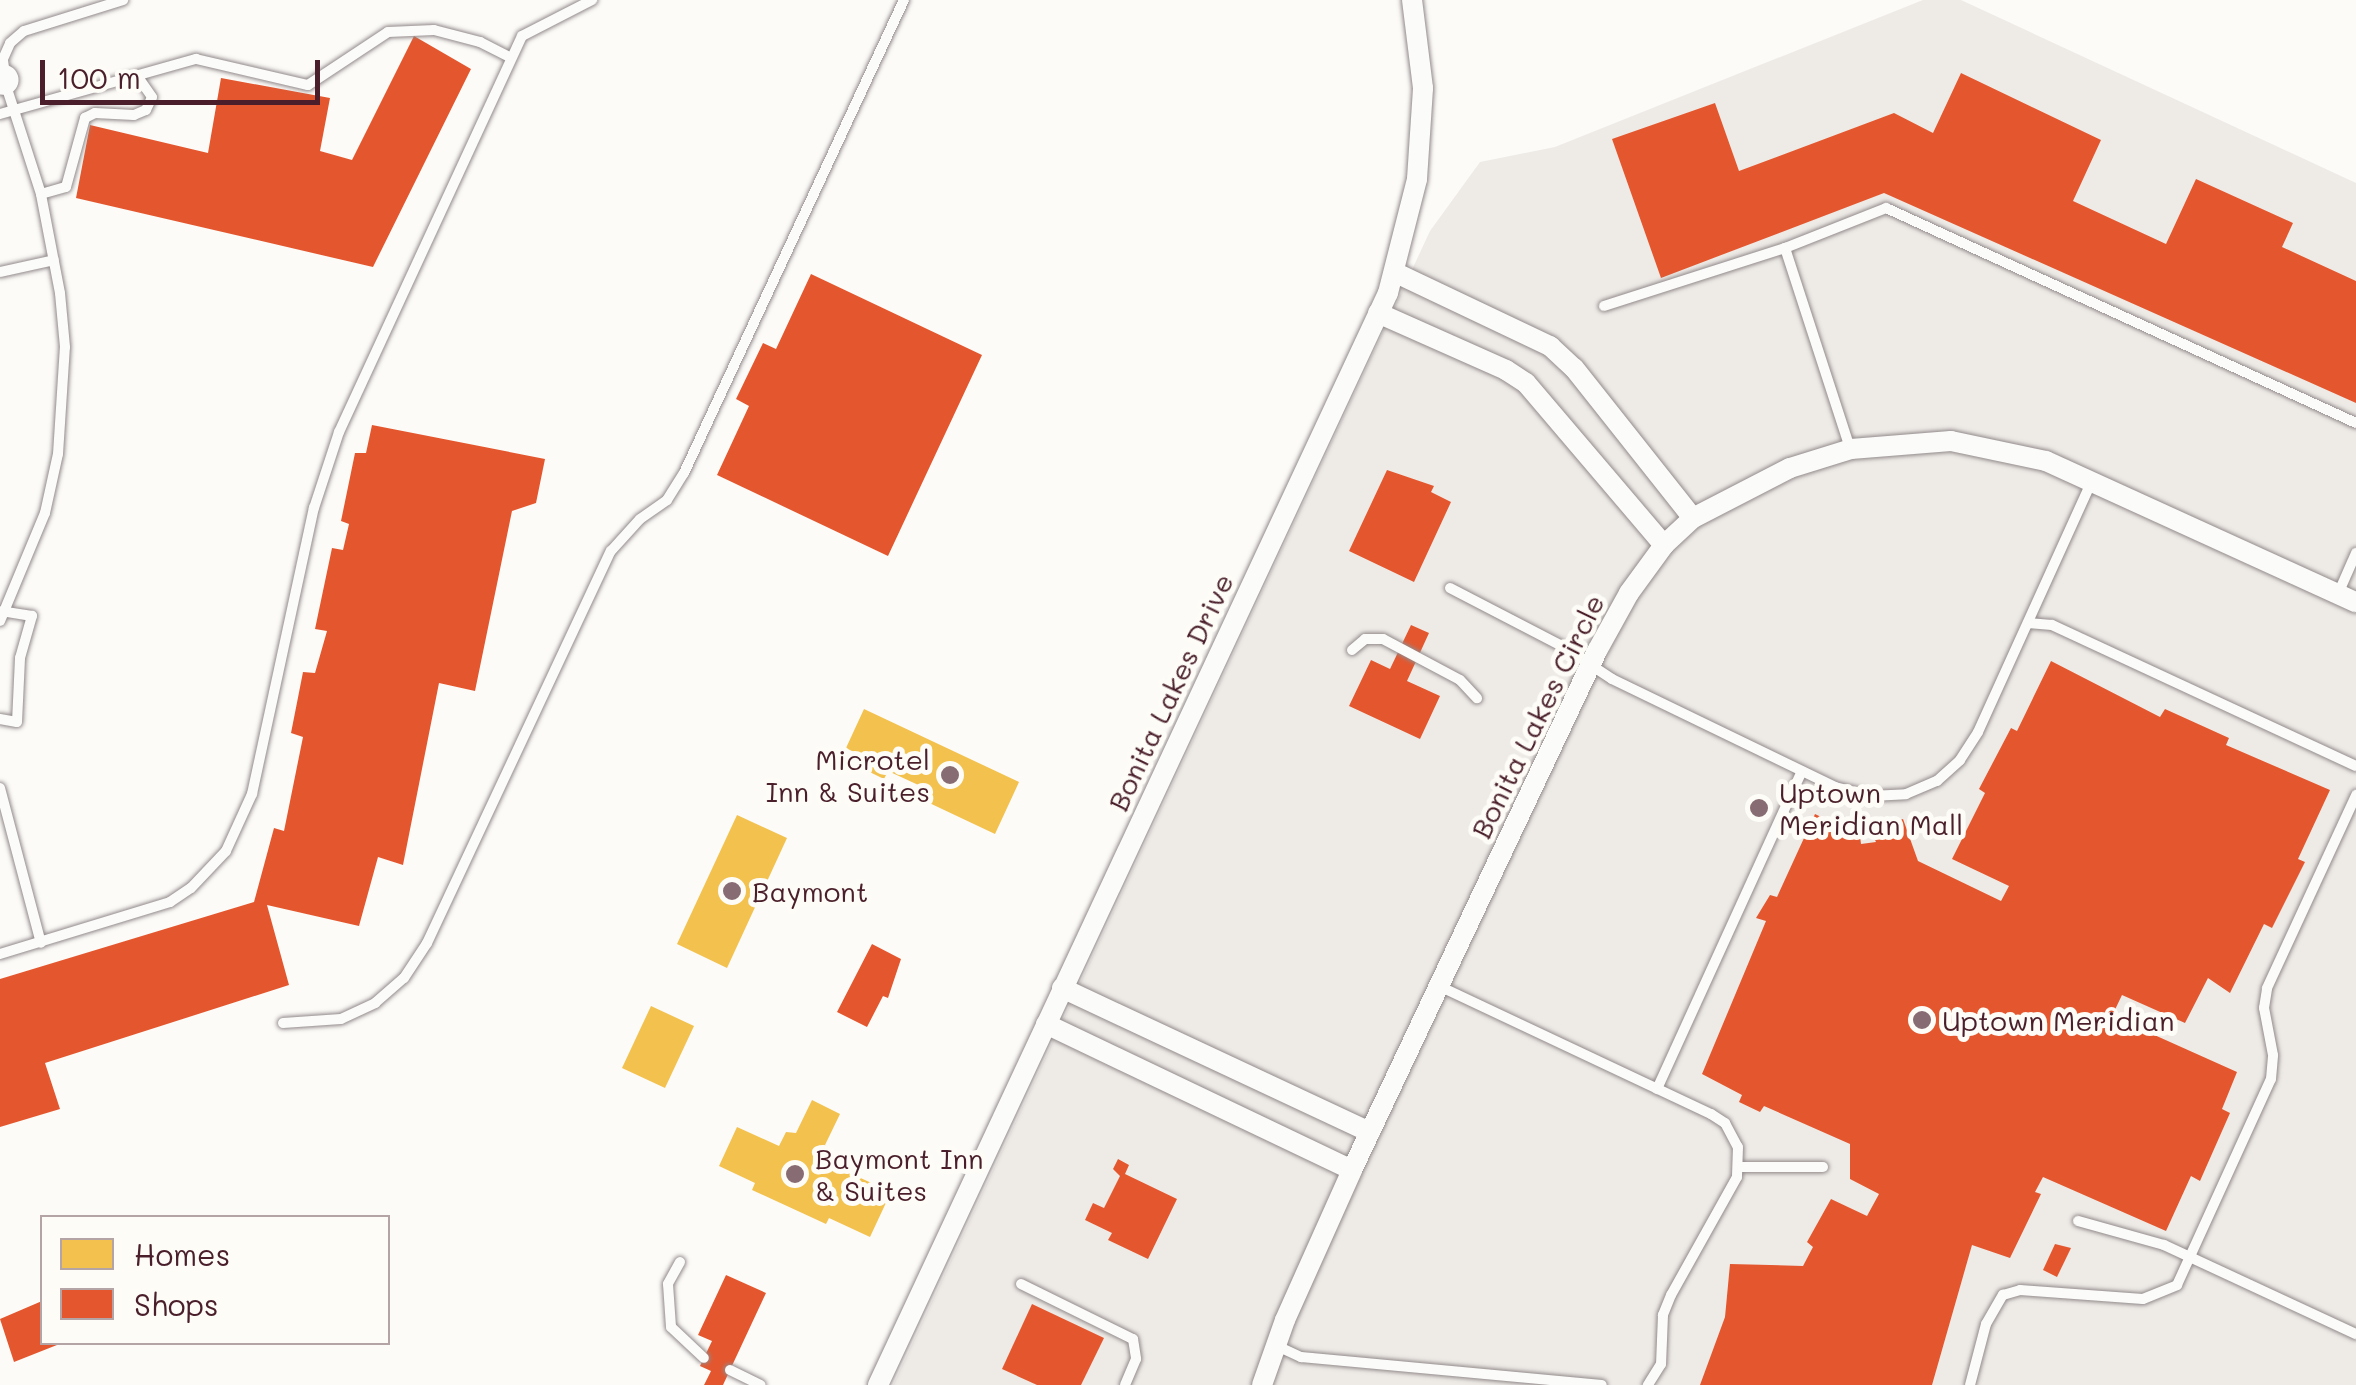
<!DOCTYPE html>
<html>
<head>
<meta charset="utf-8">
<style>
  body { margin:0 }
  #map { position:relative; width:2356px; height:1385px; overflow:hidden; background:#fcfbf8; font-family:Mali,sans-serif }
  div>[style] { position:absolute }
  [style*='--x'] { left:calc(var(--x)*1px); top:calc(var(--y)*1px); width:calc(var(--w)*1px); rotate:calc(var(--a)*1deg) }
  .built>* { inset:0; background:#eeebe7 }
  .homes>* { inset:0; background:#f2c14e }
  .shops>* { inset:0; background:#e4572e }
  .roads { filter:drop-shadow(0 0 2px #928a8b) drop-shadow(0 0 2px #928a8b) }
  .lane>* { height:10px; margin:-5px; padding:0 5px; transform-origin:5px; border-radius:5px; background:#fbfbf9 }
  .street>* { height:20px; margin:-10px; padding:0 10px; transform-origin:10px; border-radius:10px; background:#fbfbf9 }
  .secondary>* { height:30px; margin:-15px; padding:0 15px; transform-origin:15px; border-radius:15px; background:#fbfbf9 }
  .dots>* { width:28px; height:28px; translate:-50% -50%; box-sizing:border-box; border:5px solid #fdfcf7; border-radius:50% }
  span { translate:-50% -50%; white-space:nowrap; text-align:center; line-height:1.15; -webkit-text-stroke:10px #fdfcf7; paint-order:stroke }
  .street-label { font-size:28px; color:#4a1f2b }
  .poi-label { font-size:28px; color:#4a1f2b }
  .right { translate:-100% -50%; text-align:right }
  .left { translate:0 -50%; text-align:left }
  .legend { position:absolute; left:40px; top:1215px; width:350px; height:130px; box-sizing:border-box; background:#fdfcf7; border:2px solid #b5a4a5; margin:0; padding:12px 18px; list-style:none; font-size:30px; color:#4a1f2b }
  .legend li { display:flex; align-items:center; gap:20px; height:50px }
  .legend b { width:50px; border:2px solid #b5a4a5 }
  .scale { position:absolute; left:40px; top:60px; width:280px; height:45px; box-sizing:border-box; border:5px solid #4a1f2b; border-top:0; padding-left:12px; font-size:30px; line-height:35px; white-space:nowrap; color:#4a1f2b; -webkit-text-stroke:8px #fdfcf7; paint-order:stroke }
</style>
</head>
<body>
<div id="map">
  <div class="built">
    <div style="clip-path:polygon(1923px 0,1961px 0,2356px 183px,2356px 1385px,893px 1385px,1430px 231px,1480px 162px,1555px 147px)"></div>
  </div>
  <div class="homes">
    <div style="clip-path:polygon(864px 709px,1019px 782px,995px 834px,923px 800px,927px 789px,888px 771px,884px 779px,849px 762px,854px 752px,846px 748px)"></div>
    <div style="clip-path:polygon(737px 815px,787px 838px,727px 968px,677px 944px)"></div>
    <div style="clip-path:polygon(651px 1006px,694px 1026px,665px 1088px,622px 1068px)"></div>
    <div style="clip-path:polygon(812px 1100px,840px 1114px,825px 1145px,833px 1152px,828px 1163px,891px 1192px,870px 1237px,829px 1218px,826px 1224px,752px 1190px,755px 1183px,719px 1166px,737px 1127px,779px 1146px,786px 1132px,796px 1133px)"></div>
  </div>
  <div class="shops">
    <div style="clip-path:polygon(414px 36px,471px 69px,373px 267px,76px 198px,90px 125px,208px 153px,221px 78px,330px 98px,320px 151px,352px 160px)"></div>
    <div style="clip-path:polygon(1961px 73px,2101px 140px,2073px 201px,2166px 244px,2196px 179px,2293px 223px,2282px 247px,2356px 281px,2356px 403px,1884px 193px,1661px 278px,1612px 139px,1715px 103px,1739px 171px,1894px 113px,1933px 133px)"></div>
    <div style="clip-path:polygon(811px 274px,982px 355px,888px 556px,717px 475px,749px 406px,736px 399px,763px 343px,776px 349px)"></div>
    <div style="clip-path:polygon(372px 425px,545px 459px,536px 503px,512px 511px,475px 691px,439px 683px,403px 865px,378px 857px,359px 926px,267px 905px,289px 985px,45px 1063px,60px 1109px,0 1127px,0 979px,254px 902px,274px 828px,284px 831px,303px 737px,291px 733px,303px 672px,315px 673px,327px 631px,315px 629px,332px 548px,343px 550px,349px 524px,341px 521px,355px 453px,366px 453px)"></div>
    <div style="clip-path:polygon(1387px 470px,1434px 486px,1431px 492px,1451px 502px,1414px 582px,1349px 551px)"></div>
    <div style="clip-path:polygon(1411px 625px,1429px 633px,1407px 681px,1440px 696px,1420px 739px,1349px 706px,1371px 660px,1390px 669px)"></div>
    <div style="clip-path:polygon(2051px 661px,2160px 717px,2165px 709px,2229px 738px,2226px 745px,2330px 790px,2298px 859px,2305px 862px,2272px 928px,2264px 924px,2230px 993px,2208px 978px,2185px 1023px,2122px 995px,2112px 1016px,2237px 1072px,2222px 1109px,2230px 1113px,2200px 1181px,2191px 1176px,2166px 1231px,2043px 1177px,2035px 1192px,2041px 1194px,2010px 1258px,1972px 1245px,1932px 1385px,1700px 1385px,1725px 1317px,1730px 1264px,1803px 1266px,1813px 1247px,1807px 1242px,1831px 1199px,1867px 1216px,1879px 1194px,1850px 1179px,1850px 1144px,1764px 1106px,1760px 1112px,1739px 1102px,1742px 1095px,1702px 1074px,1766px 921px,1756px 918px,1770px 895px,1777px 897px,1815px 814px,1860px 836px,1861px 844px,1876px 842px,1870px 829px,1903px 819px,1918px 861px,2001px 901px,2009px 886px,1952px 859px,1985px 793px,1979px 789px,2011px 728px,2017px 731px)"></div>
    <div style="clip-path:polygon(872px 944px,901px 959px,888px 998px,883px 996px,867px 1027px,837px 1012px)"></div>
    <div style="clip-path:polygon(1118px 1159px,1129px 1165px,1125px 1174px,1177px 1199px,1148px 1259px,1108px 1240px,1112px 1233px,1085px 1220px,1093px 1203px,1104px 1208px,1120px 1176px,1113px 1169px)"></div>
    <div style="clip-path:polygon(2055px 1244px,2071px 1248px,2057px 1277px,2043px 1270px)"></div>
    <div style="clip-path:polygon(726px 1275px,766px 1293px,723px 1385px,704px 1385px,711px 1371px,700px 1366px,712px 1341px,698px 1335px)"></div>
    <div style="clip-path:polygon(42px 1301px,42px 1342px,62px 1343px,14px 1362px,0 1319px)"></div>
    <div style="clip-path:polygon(1032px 1304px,1104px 1338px,1081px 1385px,1037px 1385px,1002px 1369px)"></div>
  </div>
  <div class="roads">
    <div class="lane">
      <div style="--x:0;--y:114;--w:204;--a:-15.7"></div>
      <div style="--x:196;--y:59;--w:115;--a:13.1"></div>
      <div style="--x:308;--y:85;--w:96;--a:-33.5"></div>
      <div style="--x:388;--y:32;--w:46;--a:-2.5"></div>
      <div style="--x:434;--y:30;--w:48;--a:14.6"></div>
      <div style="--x:480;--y:42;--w:35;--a:27"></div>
      <div style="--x:41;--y:194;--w:26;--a:-16"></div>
      <div style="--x:66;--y:187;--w:72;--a:-74.6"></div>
      <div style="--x:85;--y:118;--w:11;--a:-27"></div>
      <div style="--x:95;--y:113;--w:39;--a:3"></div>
      <div style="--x:134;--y:115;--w:13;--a:-23"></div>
      <div style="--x:146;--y:110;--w:14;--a:-65"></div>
      <div style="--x:152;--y:97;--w:24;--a:-125"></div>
      <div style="--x:1785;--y:248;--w:210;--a:72"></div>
      <div style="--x:0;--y:272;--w:55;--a:-12.5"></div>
      <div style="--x:1604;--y:306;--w:190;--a:-17.8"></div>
      <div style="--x:1785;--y:248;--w:109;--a:-21.6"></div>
      <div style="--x:1886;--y:208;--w:517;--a:24.58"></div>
      <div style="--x:1450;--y:588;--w:126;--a:27.4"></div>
      <div style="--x:1562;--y:646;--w:60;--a:33.4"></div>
      <div style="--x:1612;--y:679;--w:248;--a:25.8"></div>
      <div style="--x:1835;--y:787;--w:37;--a:14"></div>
      <div style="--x:1871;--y:796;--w:35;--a:-3"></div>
      <div style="--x:1906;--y:794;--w:34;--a:-23"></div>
      <div style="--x:1937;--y:781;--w:31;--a:-42"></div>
      <div style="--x:1960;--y:760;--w:33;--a:-57"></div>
      <div style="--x:1978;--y:732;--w:276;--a:-65.6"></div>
      <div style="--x:2338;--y:594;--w:45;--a:-66.3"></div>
      <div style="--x:0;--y:621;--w:117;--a:-67.4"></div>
      <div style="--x:45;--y:513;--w:60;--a:-77.6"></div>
      <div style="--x:58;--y:454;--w:107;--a:-86.3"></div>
      <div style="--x:65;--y:347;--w:54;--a:-95.3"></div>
      <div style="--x:60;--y:293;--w:101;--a:-100.9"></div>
      <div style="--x:41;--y:194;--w:110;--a:-107.9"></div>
      <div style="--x:7;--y:89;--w:30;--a:-98"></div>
      <div style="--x:3;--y:59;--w:17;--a:-66"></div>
      <div style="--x:10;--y:43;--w:18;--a:-41"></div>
      <div style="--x:24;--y:31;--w:104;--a:-17.4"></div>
      <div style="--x:2028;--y:623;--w:24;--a:5"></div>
      <div style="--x:2052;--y:625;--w:335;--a:24.9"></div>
      <div style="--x:1352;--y:650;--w:17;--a:-40"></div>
      <div style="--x:1365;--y:639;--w:18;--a:0"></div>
      <div style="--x:1383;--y:639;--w:87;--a:28"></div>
      <div style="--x:1460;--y:680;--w:25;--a:47"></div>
      <div style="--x:0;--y:719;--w:17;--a:10"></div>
      <div style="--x:17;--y:722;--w:64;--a:-87.3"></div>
      <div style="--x:20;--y:658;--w:44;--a:-74.1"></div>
      <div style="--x:32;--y:616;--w:31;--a:-171"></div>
      <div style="--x:0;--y:788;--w:160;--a:75.2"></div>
      <div style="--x:0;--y:954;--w:178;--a:-17"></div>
      <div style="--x:170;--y:902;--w:25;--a:-34"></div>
      <div style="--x:191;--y:888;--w:51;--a:-46.6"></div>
      <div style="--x:226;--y:851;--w:63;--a:-65.5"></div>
      <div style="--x:252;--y:794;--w:293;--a:-77.8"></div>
      <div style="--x:314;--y:508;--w:80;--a:-71.8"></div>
      <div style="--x:339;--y:432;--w:436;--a:-65.2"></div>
      <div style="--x:522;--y:36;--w:79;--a:-27.2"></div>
      <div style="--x:1439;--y:986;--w:301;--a:25.2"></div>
      <div style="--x:1711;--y:1114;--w:17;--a:33"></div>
      <div style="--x:1725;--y:1123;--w:27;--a:62"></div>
      <div style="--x:1738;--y:1147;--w:30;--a:92"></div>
      <div style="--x:1737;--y:1177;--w:135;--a:119.2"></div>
      <div style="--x:1671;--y:1295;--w:22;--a:112"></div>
      <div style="--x:1663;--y:1315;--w:49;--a:92.3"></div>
      <div style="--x:1661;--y:1364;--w:25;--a:122"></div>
      <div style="--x:283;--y:1023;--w:58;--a:-3.9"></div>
      <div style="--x:341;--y:1019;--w:38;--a:-25"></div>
      <div style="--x:375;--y:1003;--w:38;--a:-41"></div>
      <div style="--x:404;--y:978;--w:42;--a:-56.7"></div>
      <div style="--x:427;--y:943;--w:433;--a:-64.9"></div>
      <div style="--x:611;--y:551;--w:43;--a:-47.8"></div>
      <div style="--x:640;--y:519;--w:33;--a:-35"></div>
      <div style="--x:667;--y:500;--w:32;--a:-58"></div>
      <div style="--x:684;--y:473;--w:522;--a:-65.06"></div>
      <div style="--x:1657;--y:1089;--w:349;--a:-65.5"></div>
      <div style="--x:1738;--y:1167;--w:85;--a:0"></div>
      <div style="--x:2078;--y:1221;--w:89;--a:15.6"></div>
      <div style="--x:2164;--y:1245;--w:212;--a:24.9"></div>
      <div style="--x:680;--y:1262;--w:25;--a:119"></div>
      <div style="--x:668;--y:1284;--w:43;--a:86"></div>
      <div style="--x:671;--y:1327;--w:45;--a:43.2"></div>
      <div style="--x:1021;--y:1284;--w:125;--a:26.2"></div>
      <div style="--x:1133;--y:1339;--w:20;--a:81"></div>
      <div style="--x:1136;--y:1359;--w:28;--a:113"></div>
      <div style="--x:1275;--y:1345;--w:29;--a:25"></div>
      <div style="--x:1301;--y:1357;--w:302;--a:5.3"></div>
      <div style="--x:730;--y:1370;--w:34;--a:26"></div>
      <div style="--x:1970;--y:1385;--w:63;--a:-75.3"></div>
      <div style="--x:1986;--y:1324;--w:34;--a:-60"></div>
      <div style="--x:2003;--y:1295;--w:18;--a:-16"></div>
      <div style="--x:2020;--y:1290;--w:123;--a:4.2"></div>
      <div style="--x:2143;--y:1299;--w:37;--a:-22"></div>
      <div style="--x:2177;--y:1285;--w:226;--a:-65.5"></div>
      <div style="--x:2271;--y:1079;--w:24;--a:-85"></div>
      <div style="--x:2273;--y:1055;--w:48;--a:-100.8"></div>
      <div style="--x:2264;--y:1008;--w:20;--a:-81"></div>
      <div style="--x:2267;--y:988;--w:213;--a:-65.2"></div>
    </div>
    <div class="street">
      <div style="--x:1394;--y:272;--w:173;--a:25.4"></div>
      <div style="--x:1550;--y:346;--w:33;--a:43"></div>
      <div style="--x:1574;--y:368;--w:191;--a:51.6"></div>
      <div style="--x:1378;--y:313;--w:140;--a:24"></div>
      <div style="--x:1506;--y:370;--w:24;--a:33"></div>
      <div style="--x:1526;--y:383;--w:213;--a:49.6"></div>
      <div style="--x:1062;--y:988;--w:340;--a:25.1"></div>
      <div style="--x:1046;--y:1024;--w:339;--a:25.5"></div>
      <div style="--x:878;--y:1385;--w:1205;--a:-64.97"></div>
      <div style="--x:1388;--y:293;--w:118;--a:-75.7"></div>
      <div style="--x:1417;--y:179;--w:91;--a:-86.2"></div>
      <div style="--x:1423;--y:88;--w:89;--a:-97.1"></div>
      <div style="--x:1262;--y:1385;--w:69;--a:-70.5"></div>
      <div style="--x:1285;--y:1320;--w:164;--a:-65.9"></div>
      <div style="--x:1352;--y:1170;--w:574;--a:-64.73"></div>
      <div style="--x:1597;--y:651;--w:66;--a:-61.1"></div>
      <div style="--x:1629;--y:593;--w:59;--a:-53.9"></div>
      <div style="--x:1664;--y:545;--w:40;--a:-43"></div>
      <div style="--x:1693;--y:518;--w:109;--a:-27.3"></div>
      <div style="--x:1790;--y:468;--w:64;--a:-17.3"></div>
      <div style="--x:1851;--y:449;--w:100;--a:-4.6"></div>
      <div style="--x:1951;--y:441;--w:97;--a:11.9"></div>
      <div style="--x:2046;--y:461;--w:341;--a:24.5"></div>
    </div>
    <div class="secondary">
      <div style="--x:0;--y:78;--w:4;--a:27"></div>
    </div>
  </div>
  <div class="dots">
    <div style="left:950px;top:775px;background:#886c73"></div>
    <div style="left:1759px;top:808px;background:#886c73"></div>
    <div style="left:732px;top:891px;background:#886c73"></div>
    <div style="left:1922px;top:1020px;background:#886c73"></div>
    <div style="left:795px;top:1174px;background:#886c73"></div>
  </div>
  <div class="street-label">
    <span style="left:1170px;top:692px;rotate:-65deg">Bonita Lakes Drive</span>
    <span style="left:1537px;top:716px;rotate:-64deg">Bonita Lakes Circle</span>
  </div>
  <div class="poi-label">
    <span class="right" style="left:930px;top:775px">Microtel<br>Inn &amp; Suites</span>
    <span class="left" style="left:1779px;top:808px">Uptown<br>Meridian Mall</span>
    <span class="left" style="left:752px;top:891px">Baymont</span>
    <span class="left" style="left:1942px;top:1020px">Uptown Meridian</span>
    <span class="left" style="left:815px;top:1174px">Baymont Inn<br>&amp; Suites</span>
  </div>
  <ul class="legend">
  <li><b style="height:28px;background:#f2c14e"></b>Homes</li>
  <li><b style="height:28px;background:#e4572e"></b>Shops</li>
  </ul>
  <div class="scale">100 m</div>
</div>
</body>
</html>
